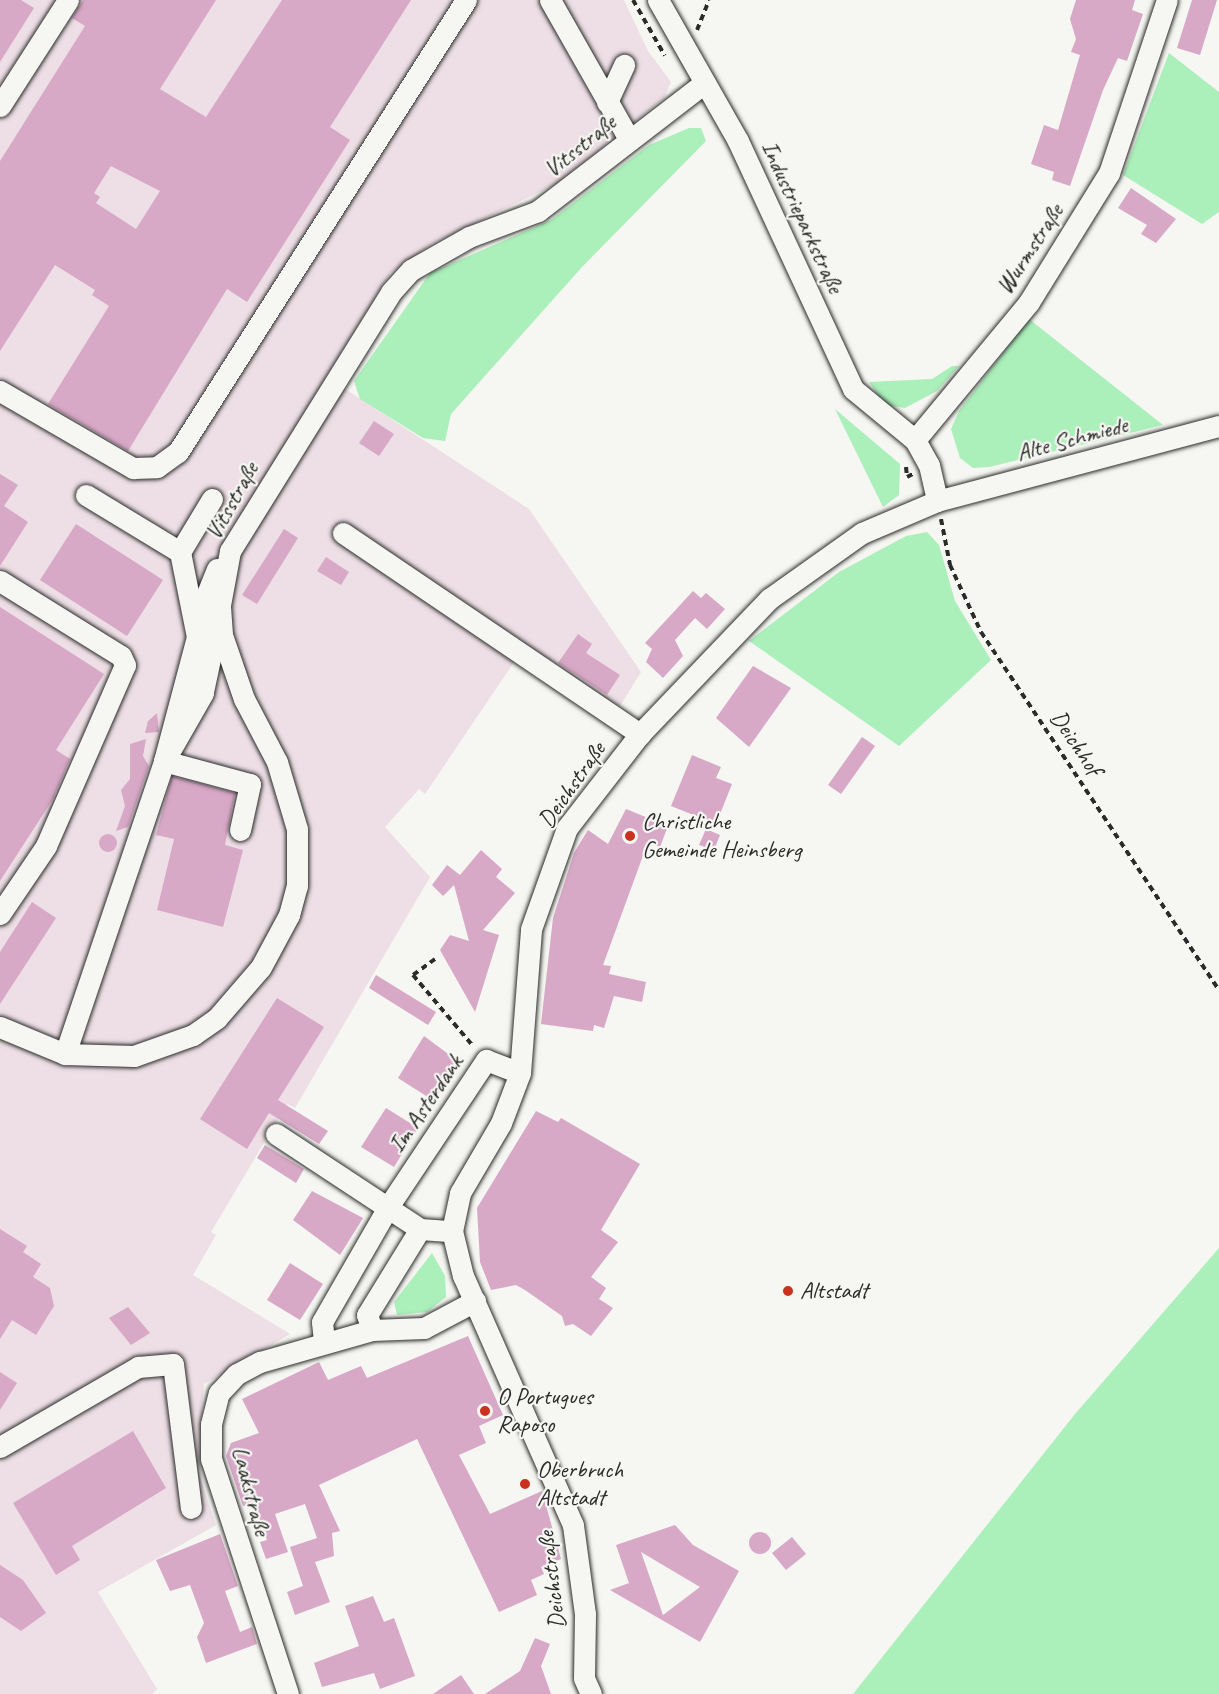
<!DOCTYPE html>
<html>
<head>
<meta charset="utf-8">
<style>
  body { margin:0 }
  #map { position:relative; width:1219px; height:1694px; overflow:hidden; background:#f6f6f2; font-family:Caveat,sans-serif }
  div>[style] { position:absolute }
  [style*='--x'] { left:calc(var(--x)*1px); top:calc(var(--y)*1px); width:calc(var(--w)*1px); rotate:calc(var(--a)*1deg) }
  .built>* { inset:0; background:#eddfe5 }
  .green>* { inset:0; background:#abefba }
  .building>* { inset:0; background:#d8a8c7 }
  .round { border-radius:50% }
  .path>* { height:4px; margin-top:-2px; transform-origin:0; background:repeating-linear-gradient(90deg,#2b2b2b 0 6px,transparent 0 10.5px) }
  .roads { filter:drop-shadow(0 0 2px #2b2b2b) drop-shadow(0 0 2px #2b2b2b) }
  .minor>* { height:21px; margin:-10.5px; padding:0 10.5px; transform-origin:10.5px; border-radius:10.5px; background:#f6f6f2 }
  .dots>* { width:16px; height:16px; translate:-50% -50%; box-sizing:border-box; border:3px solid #f6f6f2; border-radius:50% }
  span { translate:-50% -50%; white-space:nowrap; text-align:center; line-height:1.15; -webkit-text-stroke:4.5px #f6f6f2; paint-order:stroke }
  .street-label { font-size:24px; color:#2b2b2b }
  .poi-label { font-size:24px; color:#2b2b2b }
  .left { translate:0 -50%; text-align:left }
</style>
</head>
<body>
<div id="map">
  <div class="built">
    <div style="clip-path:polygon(0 0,624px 0,648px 51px,671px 82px,664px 98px,556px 184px,433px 243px,390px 273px,327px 377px,529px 509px,641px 672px,620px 706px,598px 697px,590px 709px,514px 662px,425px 794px,419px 789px,385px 827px,430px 877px,295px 1108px,287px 1104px,211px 1232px,216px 1235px,193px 1275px,290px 1334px,204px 1384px,198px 1471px,216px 1525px,98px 1592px,157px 1689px,152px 1694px,0 1694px)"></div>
  </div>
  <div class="green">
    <div style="clip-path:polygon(1169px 53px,1219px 92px,1219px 212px,1202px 224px,1123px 175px)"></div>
    <div style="clip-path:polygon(689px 128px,701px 128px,706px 141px,582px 267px,451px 414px,445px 441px,423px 438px,360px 399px,354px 381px,430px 273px,551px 220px,649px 145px)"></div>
    <div style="clip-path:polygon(1029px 319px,1163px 425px,989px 467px,973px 468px,960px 458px,951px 429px,959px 411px)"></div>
    <div style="clip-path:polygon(952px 366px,959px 366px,937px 391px,905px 408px,885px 405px,869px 382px,932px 379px)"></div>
    <div style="clip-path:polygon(835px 409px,900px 464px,899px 495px,883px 507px)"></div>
    <div style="clip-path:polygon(927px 532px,939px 545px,955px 601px,991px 660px,899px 746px,749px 641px,839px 572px,906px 536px)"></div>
    <div style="clip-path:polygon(1219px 1248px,1219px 1694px,853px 1694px,1075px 1414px)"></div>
    <div style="clip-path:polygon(432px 1253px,445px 1276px,446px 1297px,427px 1312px,397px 1315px,394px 1302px)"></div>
  </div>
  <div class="building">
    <div style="clip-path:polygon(0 0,21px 0,34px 8px,0 62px)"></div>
    <div style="clip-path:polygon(evenodd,83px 0,216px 0,160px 89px,206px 117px,282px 0,411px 0,330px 127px,350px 140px,247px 302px,227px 289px,128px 451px,48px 404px,109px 306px,92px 295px,95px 290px,55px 265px,0 351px,0 161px,85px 26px,72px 18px,83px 0,111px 166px,160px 191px,136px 229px,96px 203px,100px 197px,94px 193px,111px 166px)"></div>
    <div style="clip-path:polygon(1076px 0,1135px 0,1132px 10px,1143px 14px,1127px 61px,1118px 58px,1103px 90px,1070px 186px,1052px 180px,1054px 172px,1031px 164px,1044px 125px,1058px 130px,1080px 55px,1071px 52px,1076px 39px,1070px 19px)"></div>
    <div style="clip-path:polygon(1192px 0,1217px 0,1200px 55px,1177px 48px)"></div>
    <div style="clip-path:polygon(1131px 188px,1176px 219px,1156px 243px,1141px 234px,1147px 225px,1118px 208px)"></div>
    <div style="clip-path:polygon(374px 421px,394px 434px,379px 456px,359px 443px)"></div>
    <div style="clip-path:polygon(0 474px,18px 485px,4px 506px,28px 522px,0 566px)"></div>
    <div style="clip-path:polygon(76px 524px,163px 580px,127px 636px,40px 580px)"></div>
    <div style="clip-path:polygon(284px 529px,298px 538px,257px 604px,242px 595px)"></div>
    <div style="clip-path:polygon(326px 557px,349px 572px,341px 585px,317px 571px)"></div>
    <div style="clip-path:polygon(693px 591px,701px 598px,706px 593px,725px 609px,707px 629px,695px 618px,675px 640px,683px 656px,663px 678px,646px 662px,652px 649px,645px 643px)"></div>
    <div style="clip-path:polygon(0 607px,104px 674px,56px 750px,70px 759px,53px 799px,0 881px)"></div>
    <div style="clip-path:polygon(578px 634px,592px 644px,586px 653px,620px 675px,607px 695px,558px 663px)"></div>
    <div style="clip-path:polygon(753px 666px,791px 688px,749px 747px,716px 718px)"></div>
    <div style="clip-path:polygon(157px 713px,159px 732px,145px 733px,148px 721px)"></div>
    <div style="clip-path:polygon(862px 737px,875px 746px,841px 794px,828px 785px)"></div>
    <div style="clip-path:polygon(146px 739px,143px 756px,149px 766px,128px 827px,116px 831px,125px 806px,121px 790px,130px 779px,130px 744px)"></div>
    <div style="clip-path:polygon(692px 755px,721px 767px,716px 778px,732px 784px,716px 824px,671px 806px)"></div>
    <div style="clip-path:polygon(172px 776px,235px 793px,225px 845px,243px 850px,223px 927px,157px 910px,174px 839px,156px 835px)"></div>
    <div style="clip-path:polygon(626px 809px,668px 826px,660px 847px,648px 842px,603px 965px,611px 966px,609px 974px,646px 982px,642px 1002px,614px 996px,604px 1028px,594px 1025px,593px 1031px,541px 1024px,553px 918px,574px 853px,588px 830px,608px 844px)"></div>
    <div style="clip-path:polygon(706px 829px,720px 835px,714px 850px,699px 845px)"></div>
    <div class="round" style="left:99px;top:834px;width:18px;height:18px"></div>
    <div style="clip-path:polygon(481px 850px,502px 869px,496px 877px,515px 893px,483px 930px,499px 935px,475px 1012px,440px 950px,450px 935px,469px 941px,454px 885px,443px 896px,432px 885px,447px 865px,460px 875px)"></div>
    <div style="clip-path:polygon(32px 902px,56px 918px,0 1004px,0 952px)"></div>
    <div style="clip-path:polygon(376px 975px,436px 1012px,428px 1025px,369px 988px)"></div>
    <div style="clip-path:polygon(277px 998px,324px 1027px,278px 1100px,328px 1131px,319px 1144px,269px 1113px,247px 1149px,200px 1119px)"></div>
    <div style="clip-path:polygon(424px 1036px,459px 1062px,434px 1101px,398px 1078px)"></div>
    <div style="clip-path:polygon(386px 1108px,418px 1128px,394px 1167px,361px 1147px)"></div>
    <div style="clip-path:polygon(536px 1111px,558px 1122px,561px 1118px,640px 1164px,601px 1230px,618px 1242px,591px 1277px,606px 1288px,599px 1299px,613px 1308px,591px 1336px,573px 1324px,565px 1326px,562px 1316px,525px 1290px,516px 1285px,491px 1290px,480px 1262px,477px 1208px)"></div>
    <div style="clip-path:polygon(265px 1145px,304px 1169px,296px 1183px,257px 1158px)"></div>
    <div style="clip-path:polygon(312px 1191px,363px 1218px,340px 1255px,293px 1220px)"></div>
    <div style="clip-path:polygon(0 1229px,27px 1246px,23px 1252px,41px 1264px,33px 1277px,50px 1288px,54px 1306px,36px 1335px,12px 1320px,0 1339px)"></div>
    <div style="clip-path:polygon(290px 1263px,323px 1284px,300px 1320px,267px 1300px)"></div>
    <div style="clip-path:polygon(128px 1307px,150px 1333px,131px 1345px,109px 1318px)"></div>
    <div style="clip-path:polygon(468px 1336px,503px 1415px,479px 1426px,486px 1443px,459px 1455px,490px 1514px,542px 1491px,561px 1559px,541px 1567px,544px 1574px,531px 1580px,537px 1595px,499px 1612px,417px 1439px,319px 1485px,340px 1531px,332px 1533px,334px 1556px,315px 1562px,330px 1602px,295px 1615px,287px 1592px,303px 1586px,290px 1547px,317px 1538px,305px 1504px,275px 1514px,288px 1552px,266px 1559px,260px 1542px,267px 1540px,254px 1503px,243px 1506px,226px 1456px,231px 1443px,259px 1433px,242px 1399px,319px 1362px,328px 1380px,361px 1366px,367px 1378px)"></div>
    <div style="clip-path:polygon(0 1372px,17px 1383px,0 1410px)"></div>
    <div style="clip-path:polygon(133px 1431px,166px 1488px,72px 1546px,80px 1560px,56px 1575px,13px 1503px)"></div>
    <div style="clip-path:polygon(evenodd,675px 1525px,693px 1545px,739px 1571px,700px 1642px,610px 1590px,629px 1583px,616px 1545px,675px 1525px,641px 1552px,700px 1587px,663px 1615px,641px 1552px)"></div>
    <div class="round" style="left:749px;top:1532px;width:22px;height:22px"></div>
    <div style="clip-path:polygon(220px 1534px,238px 1586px,225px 1591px,240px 1632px,252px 1627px,257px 1644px,206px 1663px,197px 1637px,204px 1623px,190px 1585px,170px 1591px,156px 1560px)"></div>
    <div style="clip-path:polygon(792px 1537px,806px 1554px,786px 1570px,772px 1553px)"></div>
    <div style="clip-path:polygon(0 1565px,23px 1580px,46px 1613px,21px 1631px,0 1617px)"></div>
    <div style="clip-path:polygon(373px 1596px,384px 1622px,394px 1618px,415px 1676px,380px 1689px,374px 1673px,322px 1687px,314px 1663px,359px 1646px,345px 1606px)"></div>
    <div style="clip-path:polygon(535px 1638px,550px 1644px,541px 1666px,551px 1694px,485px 1694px,520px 1671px)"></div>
    <div style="clip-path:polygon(461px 1675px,474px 1694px,433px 1694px)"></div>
  </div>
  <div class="path">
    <div style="--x:633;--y:0;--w:64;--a:60.3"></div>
    <div style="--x:697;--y:30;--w:32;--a:-68"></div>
    <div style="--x:906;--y:467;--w:10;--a:84"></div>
    <div style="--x:907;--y:477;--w:7;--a:-27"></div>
    <div style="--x:941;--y:519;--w:47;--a:78.9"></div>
    <div style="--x:950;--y:565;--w:74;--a:65.2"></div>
    <div style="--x:981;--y:632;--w:430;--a:56.4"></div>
    <div style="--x:435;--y:959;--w:27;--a:144"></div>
    <div style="--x:413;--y:975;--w:93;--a:49.8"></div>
  </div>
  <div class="roads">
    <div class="minor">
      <div style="--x:550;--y:0;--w:160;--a:60.4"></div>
      <div style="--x:658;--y:0;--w:162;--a:60.4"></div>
      <div style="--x:738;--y:141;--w:273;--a:65.1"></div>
      <div style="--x:853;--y:389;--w:80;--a:39.4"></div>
      <div style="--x:915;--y:440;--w:29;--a:61"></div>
      <div style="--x:929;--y:465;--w:37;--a:77"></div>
      <div style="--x:607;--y:102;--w:41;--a:-65.3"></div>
      <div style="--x:0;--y:106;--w:126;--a:-57.3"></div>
      <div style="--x:0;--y:391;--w:154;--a:30.1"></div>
      <div style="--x:133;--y:468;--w:24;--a:-2"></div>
      <div style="--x:157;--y:467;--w:26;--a:-36"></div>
      <div style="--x:178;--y:452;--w:536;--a:-57.5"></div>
      <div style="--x:915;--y:440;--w:179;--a:-50.4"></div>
      <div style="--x:1029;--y:302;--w:152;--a:-58.2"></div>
      <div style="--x:1109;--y:173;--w:182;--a:-71.5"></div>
      <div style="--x:343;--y:533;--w:359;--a:34.1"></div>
      <div style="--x:180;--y:552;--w:62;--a:-58.9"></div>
      <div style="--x:217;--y:569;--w:31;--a:112"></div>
      <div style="--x:205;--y:598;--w:56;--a:83.9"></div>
      <div style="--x:211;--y:654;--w:40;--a:102"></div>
      <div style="--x:203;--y:693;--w:78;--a:119.8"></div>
      <div style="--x:164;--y:761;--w:89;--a:15"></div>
      <div style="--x:250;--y:784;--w:47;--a:102.3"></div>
      <div style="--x:0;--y:581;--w:142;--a:31.8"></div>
      <div style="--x:121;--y:656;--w:10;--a:66"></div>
      <div style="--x:125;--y:665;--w:197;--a:113.6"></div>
      <div style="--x:46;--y:846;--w:82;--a:124.1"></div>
      <div style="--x:0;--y:1027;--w:70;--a:22.6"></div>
      <div style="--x:65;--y:1054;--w:69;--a:1.7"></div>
      <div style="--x:134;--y:1056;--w:63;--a:-19.6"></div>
      <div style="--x:193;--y:1035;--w:29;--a:-35"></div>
      <div style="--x:217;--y:1018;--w:67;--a:-49.2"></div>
      <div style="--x:261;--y:967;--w:59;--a:-61.7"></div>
      <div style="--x:289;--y:915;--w:30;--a:-75"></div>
      <div style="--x:297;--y:886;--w:57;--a:-90"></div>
      <div style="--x:297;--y:829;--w:70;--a:-106.6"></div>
      <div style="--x:277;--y:762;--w:71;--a:-117.6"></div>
      <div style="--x:244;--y:699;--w:68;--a:-109"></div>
      <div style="--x:222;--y:635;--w:30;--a:-94"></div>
      <div style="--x:220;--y:605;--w:55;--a:-79.5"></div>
      <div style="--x:230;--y:551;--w:305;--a:-58.1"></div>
      <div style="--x:391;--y:292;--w:30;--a:-48"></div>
      <div style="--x:411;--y:270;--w:67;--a:-29.6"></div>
      <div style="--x:469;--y:237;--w:74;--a:-20.6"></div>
      <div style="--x:538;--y:211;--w:210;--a:-37.6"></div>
      <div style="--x:65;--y:1054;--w:309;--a:-71.3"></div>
      <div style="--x:164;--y:761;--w:128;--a:-75.1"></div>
      <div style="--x:197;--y:637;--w:87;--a:-101.3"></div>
      <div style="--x:180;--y:552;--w:110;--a:-148.8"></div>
      <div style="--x:276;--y:1134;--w:173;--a:33.4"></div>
      <div style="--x:372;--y:1330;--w:16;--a:-108"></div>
      <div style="--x:367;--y:1315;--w:101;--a:-58.4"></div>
      <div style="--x:420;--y:1229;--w:32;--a:4"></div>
      <div style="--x:324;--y:1341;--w:19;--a:-96"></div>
      <div style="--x:322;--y:1322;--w:133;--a:-60.1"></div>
      <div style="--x:388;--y:1207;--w:177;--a:-56.3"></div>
      <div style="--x:486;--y:1060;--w:36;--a:21"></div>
      <div style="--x:0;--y:1447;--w:160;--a:-30.1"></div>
      <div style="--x:138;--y:1367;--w:35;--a:-5"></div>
      <div style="--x:173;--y:1364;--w:145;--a:82.9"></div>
      <div style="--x:288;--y:1694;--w:247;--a:-108.1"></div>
      <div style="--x:211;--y:1459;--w:35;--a:-90"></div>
      <div style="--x:211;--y:1424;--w:32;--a:-76"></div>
      <div style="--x:219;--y:1393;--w:26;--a:-47"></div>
      <div style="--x:237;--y:1374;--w:26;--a:-28"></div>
      <div style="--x:260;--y:1362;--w:116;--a:-15.9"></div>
      <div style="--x:372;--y:1330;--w:52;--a:-2.2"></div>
      <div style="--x:424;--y:1328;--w:58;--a:-27.9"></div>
      <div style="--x:591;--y:1694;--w:17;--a:-114"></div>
      <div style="--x:584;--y:1678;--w:64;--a:-89.1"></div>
      <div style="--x:585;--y:1614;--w:90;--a:-97.7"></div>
      <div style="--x:573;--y:1525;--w:272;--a:-113.8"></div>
      <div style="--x:463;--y:1276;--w:46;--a:-103.7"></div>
      <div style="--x:452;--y:1231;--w:39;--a:-78"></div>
      <div style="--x:460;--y:1193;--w:81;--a:-59.6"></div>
      <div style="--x:501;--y:1123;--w:53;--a:-69.2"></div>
      <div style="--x:520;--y:1073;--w:144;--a:-85.6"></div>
      <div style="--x:531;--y:929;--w:107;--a:-70.4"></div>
      <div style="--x:567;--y:828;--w:119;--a:-52.2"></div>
      <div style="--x:640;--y:734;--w:187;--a:-46.3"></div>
      <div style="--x:769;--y:599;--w:114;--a:-35.4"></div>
      <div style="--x:862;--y:533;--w:82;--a:-23.1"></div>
      <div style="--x:937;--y:501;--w:292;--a:-14.9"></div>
    </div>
  </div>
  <div class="dots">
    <div style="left:630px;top:836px;background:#c8321e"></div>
    <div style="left:788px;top:1291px;background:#c8321e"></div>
    <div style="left:485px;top:1411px;background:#c8321e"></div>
    <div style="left:525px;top:1484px;background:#c8321e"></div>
  </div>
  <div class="street-label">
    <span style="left:580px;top:146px;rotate:-39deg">Vitsstraße</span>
    <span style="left:802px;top:217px;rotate:65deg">Industrieparkstraße</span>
    <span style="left:1030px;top:249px;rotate:-57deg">Wurmstraße</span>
    <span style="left:1072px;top:439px;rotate:-15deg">Alte Schmiede</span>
    <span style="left:232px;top:501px;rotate:-61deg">Vitsstraße</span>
    <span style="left:1076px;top:743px;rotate:56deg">Deichhof</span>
    <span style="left:572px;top:785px;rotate:-55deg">Deichstraße</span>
    <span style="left:426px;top:1104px;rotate:-56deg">Im Asterdank</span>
    <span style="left:251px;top:1491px;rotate:75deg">Laakstraße</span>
    <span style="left:552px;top:1580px;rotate:-97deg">Deichstraße</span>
  </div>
  <div class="poi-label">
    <span class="left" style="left:642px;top:836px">Christliche<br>Gemeinde Heinsberg</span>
    <span class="left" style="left:800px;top:1291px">Altstadt</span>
    <span class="left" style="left:497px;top:1411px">O Portugues<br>Raposo</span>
    <span class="left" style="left:537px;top:1484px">Oberbruch<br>Altstadt</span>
  </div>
</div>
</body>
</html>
